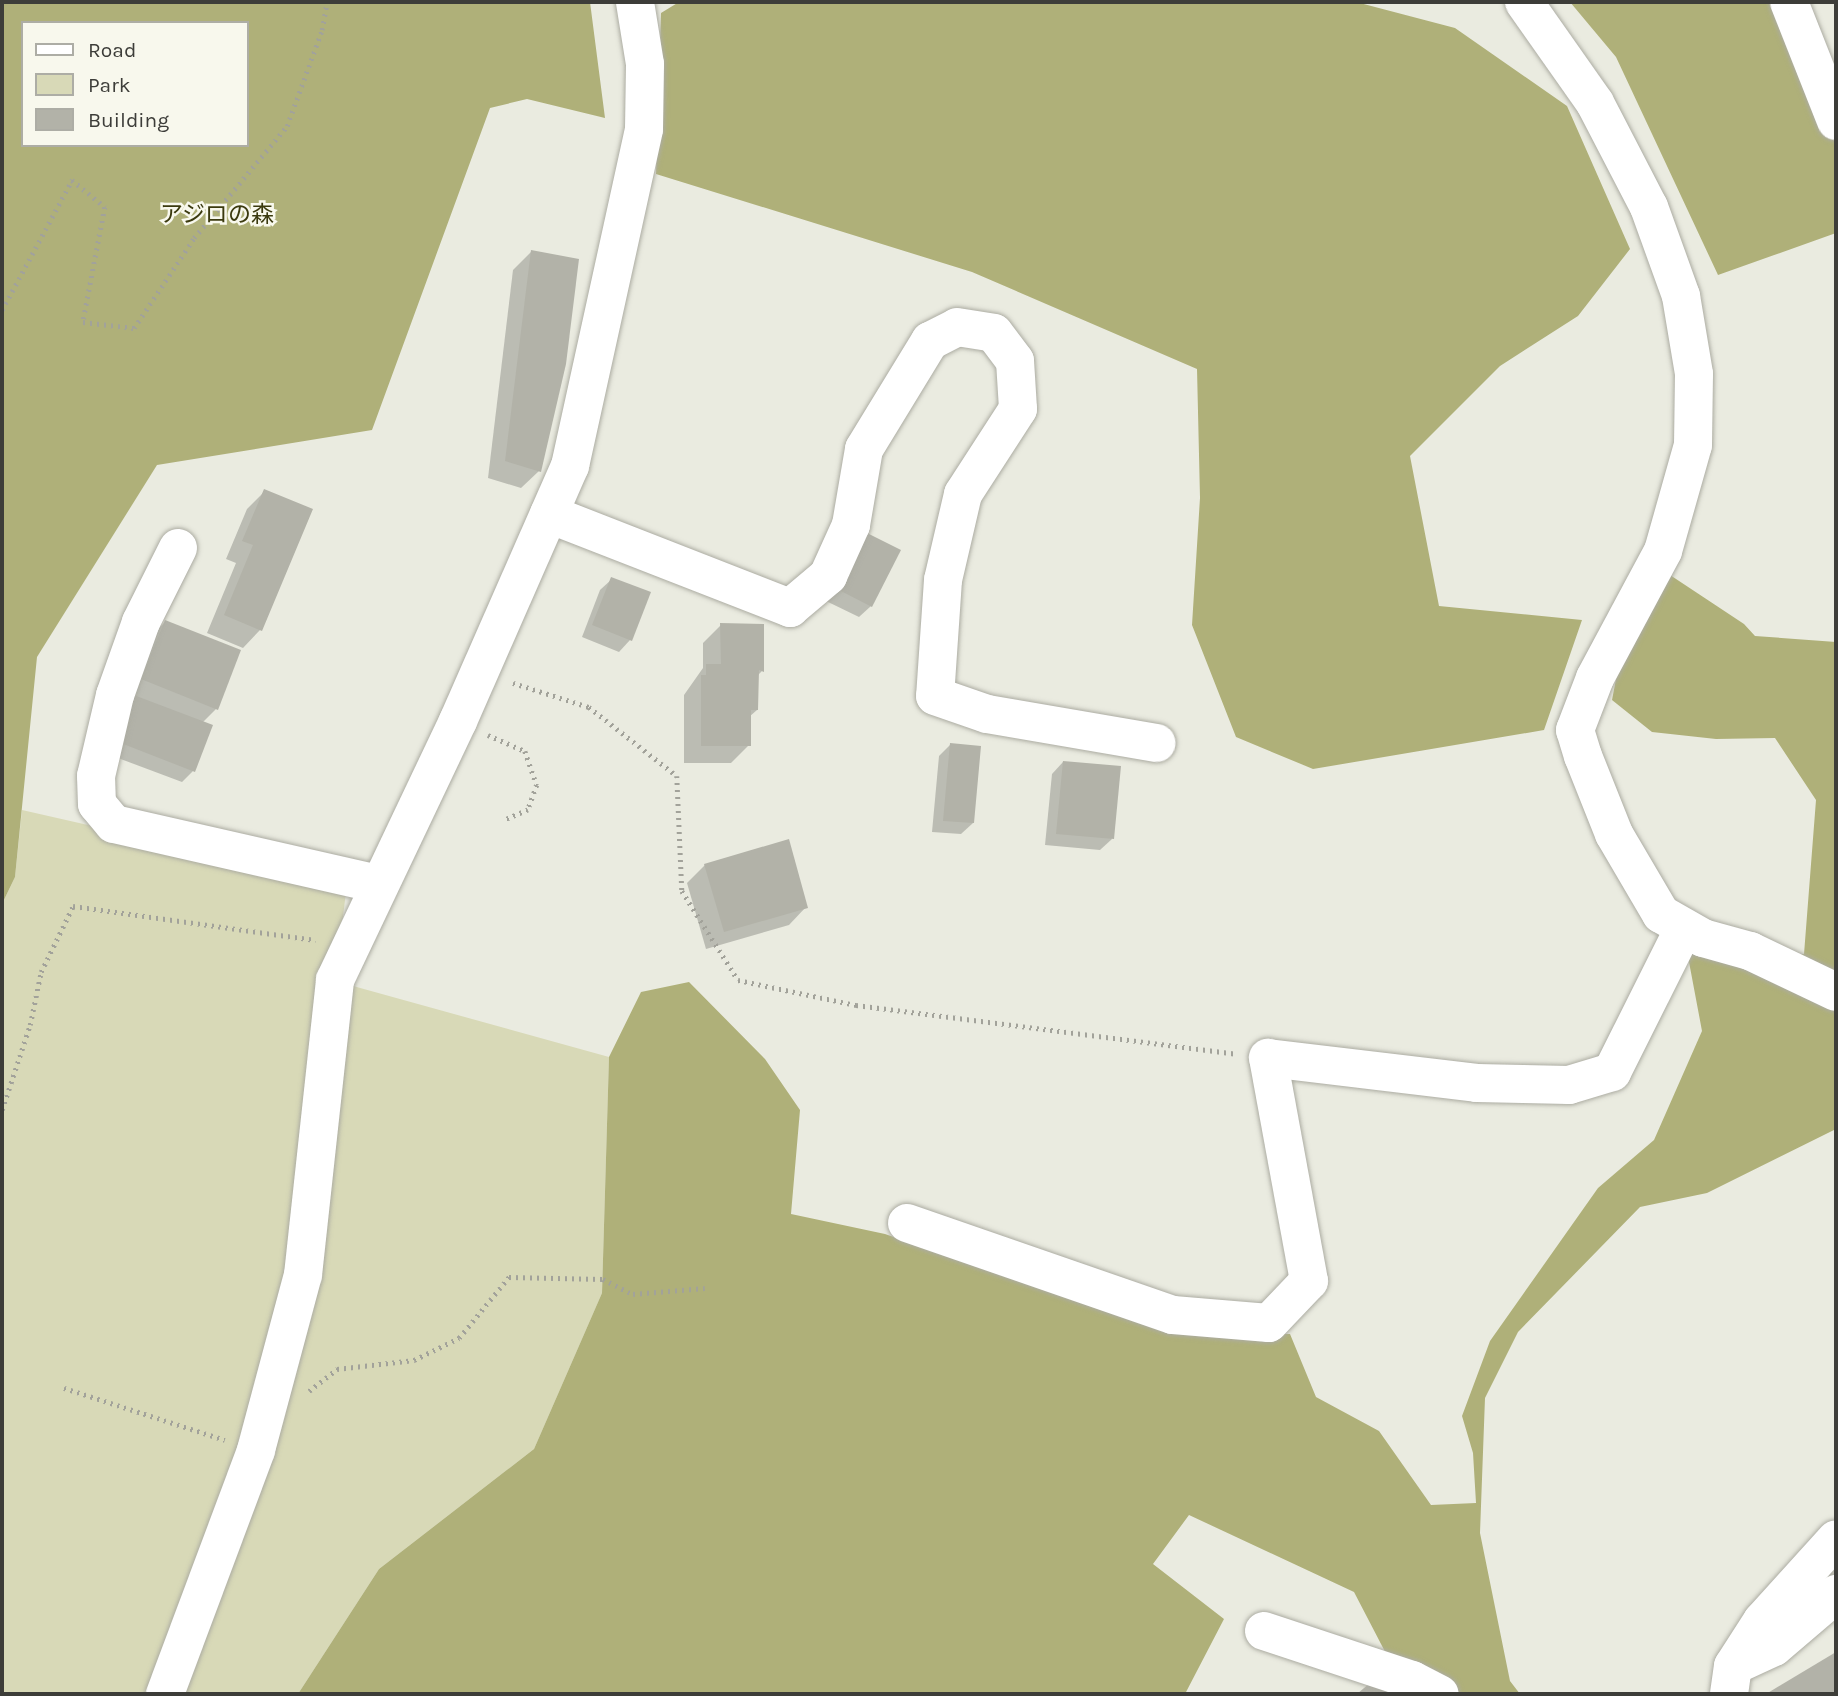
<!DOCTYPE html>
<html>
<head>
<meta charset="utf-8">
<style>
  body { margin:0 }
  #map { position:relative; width:1838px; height:1696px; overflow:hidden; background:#eaebe0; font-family:Karla,"Noto Sans JP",sans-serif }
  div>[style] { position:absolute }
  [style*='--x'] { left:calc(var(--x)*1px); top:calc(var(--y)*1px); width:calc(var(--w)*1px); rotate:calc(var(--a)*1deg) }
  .green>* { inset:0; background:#d8d9b7 }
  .forest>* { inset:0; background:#afb079 }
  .shadow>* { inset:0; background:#0003 }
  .building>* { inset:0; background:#b2b2a8 }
  .path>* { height:4.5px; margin-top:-2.25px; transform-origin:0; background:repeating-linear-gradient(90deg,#a2a29a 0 2px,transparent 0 7px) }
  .roads { filter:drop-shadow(0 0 2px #acaca2) drop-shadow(0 0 2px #acaca2) }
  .minor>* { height:38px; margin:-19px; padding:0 19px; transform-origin:19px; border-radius:19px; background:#fff }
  span { translate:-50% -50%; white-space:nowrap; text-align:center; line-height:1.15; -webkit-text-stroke:5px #f8f8ed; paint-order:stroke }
  .park-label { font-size:23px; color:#3b3a0f }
  .frame { position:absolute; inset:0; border:4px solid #3d3d39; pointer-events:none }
  .legend { position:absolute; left:21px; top:21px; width:228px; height:126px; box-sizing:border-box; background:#f8f8ed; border:2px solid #adada5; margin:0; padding:9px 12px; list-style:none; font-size:21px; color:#3d3d39 }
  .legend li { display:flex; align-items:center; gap:14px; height:35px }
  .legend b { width:35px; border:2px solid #adada5 }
</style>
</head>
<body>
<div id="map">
  <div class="green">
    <div style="clip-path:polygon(22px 810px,347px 884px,335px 981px,609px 1057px,602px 1293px,534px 1449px,379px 1569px,298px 1694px,2px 1694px,2px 904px,15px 877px)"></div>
  </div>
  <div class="forest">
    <div style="clip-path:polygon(evenodd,2px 2px,590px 2px,605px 118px,527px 99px,490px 108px,372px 430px,157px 465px,37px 657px,15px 877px,2px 904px,2px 2px,23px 23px,247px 23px,247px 145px,23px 145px,23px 23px)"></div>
    <div style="clip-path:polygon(679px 2px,1356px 2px,1455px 28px,1567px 106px,1630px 249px,1578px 316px,1500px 366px,1410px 456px,1439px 606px,1582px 620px,1544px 730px,1313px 769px,1236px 737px,1192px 625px,1200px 498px,1197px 369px,972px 272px,656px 174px,661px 13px)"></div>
    <div style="clip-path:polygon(1570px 2px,1773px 2px,1836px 144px,1836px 233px,1718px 275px,1616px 57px)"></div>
    <div style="clip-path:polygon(1670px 575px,1744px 624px,1755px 636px,1836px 642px,1836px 1129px,1707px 1193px,1640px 1207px,1518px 1332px,1485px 1398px,1480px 1533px,1510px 1681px,1520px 1694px,1407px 1694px,1354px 1592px,1189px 1515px,1153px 1564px,1224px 1619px,1185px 1694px,298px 1694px,379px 1569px,534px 1449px,602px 1293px,609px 1057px,641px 992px,689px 982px,765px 1059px,800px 1110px,791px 1214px,885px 1234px,1174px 1334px,1290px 1334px,1316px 1397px,1379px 1431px,1431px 1505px,1476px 1503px,1473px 1453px,1462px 1416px,1490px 1341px,1598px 1188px,1654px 1140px,1702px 1031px,1686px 946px,1735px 960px,1804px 954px,1816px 800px,1775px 738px,1716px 739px,1652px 732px,1612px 700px,1620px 658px)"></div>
  </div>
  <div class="shadow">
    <div style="clip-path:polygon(531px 252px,539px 471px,521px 488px,488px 478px,513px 270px)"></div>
    <div style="clip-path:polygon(265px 491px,260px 630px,243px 648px,207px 633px,236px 563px,226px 559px,247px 509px)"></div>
    <div style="clip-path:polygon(854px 546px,871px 606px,859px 617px,826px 601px)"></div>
    <div style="clip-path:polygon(612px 579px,630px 640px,619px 652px,582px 637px,600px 590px)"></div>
    <div style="clip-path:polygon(165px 622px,216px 709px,202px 723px,193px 771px,182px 782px,102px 752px,147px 640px)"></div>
    <div style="clip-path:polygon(721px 625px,762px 671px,757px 676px,757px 710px,749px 717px,749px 745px,731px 763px,684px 763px,684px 695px,703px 668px,703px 643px)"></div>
    <div style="clip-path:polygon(950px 745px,973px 823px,961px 834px,932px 832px,939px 756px)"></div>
    <div style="clip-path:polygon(1063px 762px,1112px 839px,1100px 850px,1045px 845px,1052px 774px)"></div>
    <div style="clip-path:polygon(705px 865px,806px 907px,789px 925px,706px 949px,687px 883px)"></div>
    <div style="clip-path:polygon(1836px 1654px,1836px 1694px,1769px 1694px)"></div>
  </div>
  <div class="building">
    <div style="clip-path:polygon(531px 250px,579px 259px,566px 364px,541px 472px,505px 461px)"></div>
    <div style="clip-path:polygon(264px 489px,313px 509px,262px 631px,224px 615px,253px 545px,242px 541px)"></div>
    <div style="clip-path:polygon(865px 532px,901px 550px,872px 607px,837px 589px)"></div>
    <div style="clip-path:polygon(611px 577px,651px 592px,632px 641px,592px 625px)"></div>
    <div style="clip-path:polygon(165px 620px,241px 650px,218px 710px,141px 679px)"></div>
    <div style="clip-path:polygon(720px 623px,764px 624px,764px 672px,759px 670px,758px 710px,751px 710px,751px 746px,701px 746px,701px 675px,706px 675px,706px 664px,721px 664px)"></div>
    <div style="clip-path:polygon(131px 694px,213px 725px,195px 772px,113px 740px)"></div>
    <div style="clip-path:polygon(950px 743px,981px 746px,974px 823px,943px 821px)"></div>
    <div style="clip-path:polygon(1063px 761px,1121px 766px,1114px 839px,1056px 834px)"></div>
    <div style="clip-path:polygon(789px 839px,808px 908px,724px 932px,704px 864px)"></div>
    <div style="clip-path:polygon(1836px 1652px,1836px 1694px,1766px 1694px)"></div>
    <div style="clip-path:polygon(1377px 1677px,1393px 1694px,1357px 1694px)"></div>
  </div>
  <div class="path">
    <div style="--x:2;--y:310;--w:148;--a:-61.7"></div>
    <div style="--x:72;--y:180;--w:43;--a:39.3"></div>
    <div style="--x:105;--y:207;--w:117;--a:100.8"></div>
    <div style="--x:83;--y:322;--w:51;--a:6.7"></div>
    <div style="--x:134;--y:328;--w:108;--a:-56.3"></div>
    <div style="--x:194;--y:238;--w:146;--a:-50.3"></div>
    <div style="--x:287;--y:126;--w:102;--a:-70"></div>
    <div style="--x:322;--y:30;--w:28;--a:-80"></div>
    <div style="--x:513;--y:683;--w:80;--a:17.5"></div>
    <div style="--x:589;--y:707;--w:112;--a:38.1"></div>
    <div style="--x:677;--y:776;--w:115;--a:87.5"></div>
    <div style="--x:682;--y:891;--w:105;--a:57.8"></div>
    <div style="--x:738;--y:980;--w:121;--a:12"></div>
    <div style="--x:856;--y:1005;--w:383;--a:7.3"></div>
    <div style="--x:488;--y:735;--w:40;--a:23.4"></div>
    <div style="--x:525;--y:751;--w:36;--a:71"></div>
    <div style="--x:537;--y:785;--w:27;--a:110"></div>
    <div style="--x:528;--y:810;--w:26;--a:157"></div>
    <div style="--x:2;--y:1110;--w:89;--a:-71.8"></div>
    <div style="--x:30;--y:1025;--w:54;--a:-78.3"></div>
    <div style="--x:41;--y:972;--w:73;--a:-64.1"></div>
    <div style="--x:73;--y:906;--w:245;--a:8"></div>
    <div style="--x:64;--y:1388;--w:169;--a:17.9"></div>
    <div style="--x:309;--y:1391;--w:36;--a:-38"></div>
    <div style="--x:337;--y:1369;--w:78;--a:-6.7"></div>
    <div style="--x:414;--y:1360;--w:50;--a:-26.1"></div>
    <div style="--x:459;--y:1338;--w:79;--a:-50.7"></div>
    <div style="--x:509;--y:1277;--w:94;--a:1.2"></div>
    <div style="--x:603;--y:1279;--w:34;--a:27"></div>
    <div style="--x:633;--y:1294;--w:72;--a:-4.8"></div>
  </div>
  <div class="roads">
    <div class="minor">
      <div style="--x:1524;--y:2;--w:123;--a:54.9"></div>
      <div style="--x:1595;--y:103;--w:117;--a:62.6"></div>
      <div style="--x:1649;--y:207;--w:95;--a:70.2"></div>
      <div style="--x:1681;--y:296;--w:79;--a:80.5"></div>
      <div style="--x:1694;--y:374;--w:71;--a:90.8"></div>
      <div style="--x:1693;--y:445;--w:110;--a:105.8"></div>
      <div style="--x:1663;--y:551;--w:144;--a:118.2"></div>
      <div style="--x:1595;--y:678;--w:56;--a:111"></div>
      <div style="--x:1575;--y:730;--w:27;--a:73"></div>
      <div style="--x:1583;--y:756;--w:84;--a:68.3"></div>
      <div style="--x:1614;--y:834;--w:93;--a:59.6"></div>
      <div style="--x:1661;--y:914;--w:48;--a:29.7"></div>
      <div style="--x:1703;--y:938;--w:49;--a:15.5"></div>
      <div style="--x:1750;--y:951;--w:95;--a:25.5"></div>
      <div style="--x:1789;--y:2;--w:128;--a:68.4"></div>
      <div style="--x:549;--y:514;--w:259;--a:21.3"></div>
      <div style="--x:790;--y:608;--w:50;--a:-40.1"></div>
      <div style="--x:828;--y:576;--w:56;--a:-65.7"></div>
      <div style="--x:851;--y:525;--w:77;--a:-80.3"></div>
      <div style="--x:864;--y:449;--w:127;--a:-58.6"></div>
      <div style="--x:930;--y:341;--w:30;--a:-27"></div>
      <div style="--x:957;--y:327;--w:37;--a:9"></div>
      <div style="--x:994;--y:333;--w:35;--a:53"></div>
      <div style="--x:1015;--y:361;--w:48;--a:86.4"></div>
      <div style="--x:1018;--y:409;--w:101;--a:122.9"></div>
      <div style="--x:963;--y:494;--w:88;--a:103.1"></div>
      <div style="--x:943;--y:580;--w:116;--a:93.9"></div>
      <div style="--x:935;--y:696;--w:55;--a:19.1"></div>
      <div style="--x:987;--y:714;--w:172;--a:9.7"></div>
      <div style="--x:178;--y:548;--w:83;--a:116.6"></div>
      <div style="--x:141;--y:622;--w:77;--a:109.6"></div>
      <div style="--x:115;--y:695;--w:83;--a:103.2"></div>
      <div style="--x:96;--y:776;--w:28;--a:88"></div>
      <div style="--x:97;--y:804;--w:26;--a:50"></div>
      <div style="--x:114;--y:824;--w:271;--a:12.8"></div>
      <div style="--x:907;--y:1223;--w:281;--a:19.1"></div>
      <div style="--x:1173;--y:1315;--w:96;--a:4.8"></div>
      <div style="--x:1269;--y:1323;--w:58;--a:-46.4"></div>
      <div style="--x:1309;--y:1281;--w:227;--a:-100.4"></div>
      <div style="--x:1268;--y:1058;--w:210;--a:6.8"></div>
      <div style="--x:1477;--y:1083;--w:92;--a:1.2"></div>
      <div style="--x:1569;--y:1085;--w:45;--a:-16.8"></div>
      <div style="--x:1612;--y:1072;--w:161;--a:-63.4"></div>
      <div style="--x:1264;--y:1631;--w:156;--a:18.3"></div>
      <div style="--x:1412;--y:1680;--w:31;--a:27"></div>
      <div style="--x:1735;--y:1665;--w:43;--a:-24.8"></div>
      <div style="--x:1774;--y:1647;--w:82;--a:-40.5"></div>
      <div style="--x:165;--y:1694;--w:260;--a:-69.5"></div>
      <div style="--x:256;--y:1450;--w:181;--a:-75"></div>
      <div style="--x:303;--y:1275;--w:297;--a:-83.8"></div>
      <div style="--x:335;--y:980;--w:287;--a:-64.6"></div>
      <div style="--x:458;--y:721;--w:279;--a:-66.3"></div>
      <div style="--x:570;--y:466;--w:345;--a:-77.6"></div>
      <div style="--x:644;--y:129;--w:65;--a:-89.1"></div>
      <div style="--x:645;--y:64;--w:63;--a:-99.2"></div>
      <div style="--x:1729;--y:1694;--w:28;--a:-82"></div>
      <div style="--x:1733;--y:1666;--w:54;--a:-57.2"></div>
      <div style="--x:1762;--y:1621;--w:110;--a:-47.9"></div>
    </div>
  </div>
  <div class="park-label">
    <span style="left:217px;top:215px">アジロの森</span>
  </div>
  <div class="frame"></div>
  <ul class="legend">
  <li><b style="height:9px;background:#fff"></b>Road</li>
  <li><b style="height:19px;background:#d8d9b7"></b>Park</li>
  <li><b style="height:19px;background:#b2b2a8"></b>Building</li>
  </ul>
</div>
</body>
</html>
